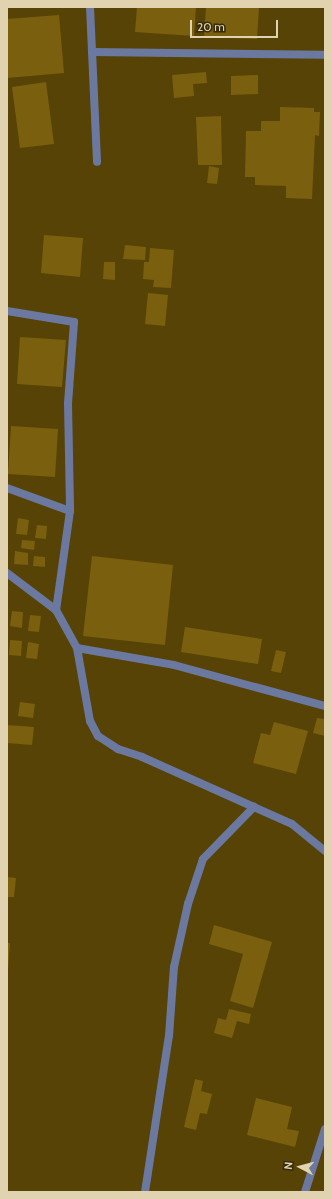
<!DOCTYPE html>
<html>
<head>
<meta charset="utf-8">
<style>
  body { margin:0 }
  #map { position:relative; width:332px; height:1199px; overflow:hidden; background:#574305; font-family:Cabin,sans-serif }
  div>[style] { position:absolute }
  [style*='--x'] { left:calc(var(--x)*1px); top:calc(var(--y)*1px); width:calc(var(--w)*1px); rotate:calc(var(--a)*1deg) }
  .building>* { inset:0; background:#7a5f0e }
  .street>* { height:8px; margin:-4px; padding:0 4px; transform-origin:4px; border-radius:4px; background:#6b79a0 }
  span { translate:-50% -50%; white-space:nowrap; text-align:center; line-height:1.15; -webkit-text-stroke:3.5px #362b0c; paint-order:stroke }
  .frame { position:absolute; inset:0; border:8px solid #e1d3b0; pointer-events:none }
  .north { position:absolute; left:280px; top:1147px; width:40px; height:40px; -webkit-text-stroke:3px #362b0c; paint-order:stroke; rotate:276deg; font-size:11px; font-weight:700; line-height:16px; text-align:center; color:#e1d3b0 }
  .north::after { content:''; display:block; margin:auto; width:14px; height:18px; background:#e1d3b0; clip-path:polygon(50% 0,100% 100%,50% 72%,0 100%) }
  .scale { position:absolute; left:190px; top:20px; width:88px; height:18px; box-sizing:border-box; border:2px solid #e1d3b0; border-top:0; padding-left:5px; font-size:12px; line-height:14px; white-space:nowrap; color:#e1d3b0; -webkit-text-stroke:3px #362b0c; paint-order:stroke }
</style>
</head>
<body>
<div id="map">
  <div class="building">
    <div style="clip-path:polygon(137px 7px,196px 7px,194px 36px,135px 32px)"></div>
    <div style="clip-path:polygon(206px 7px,259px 7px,257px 39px,204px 37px)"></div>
    <div style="clip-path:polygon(59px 15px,64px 73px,7px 78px,7px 19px)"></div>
    <div style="clip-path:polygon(206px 72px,207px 83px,193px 84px,194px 96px,174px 98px,172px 75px)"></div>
    <div style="clip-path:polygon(258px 75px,258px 94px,231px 95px,231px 76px)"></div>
    <div style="clip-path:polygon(46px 82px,54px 144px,20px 148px,12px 87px)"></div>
    <div style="clip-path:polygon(280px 107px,314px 108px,314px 112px,320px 112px,319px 136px,315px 135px,312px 199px,286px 198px,286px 186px,255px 185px,255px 177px,245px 177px,246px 131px,261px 131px,261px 121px,280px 121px)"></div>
    <div style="clip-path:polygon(221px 116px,222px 165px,198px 165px,196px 117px)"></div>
    <div style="clip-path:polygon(209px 166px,219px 168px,217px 184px,207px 183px)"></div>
    <div style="clip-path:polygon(44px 235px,83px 238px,80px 277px,41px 273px)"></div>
    <div style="clip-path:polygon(125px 245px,146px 247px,145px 260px,123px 259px)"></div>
    <div style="clip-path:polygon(150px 248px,174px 250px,171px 288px,153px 287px,154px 280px,143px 279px,144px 262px,149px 262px)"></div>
    <div style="clip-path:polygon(104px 262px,115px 262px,115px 280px,103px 279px)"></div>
    <div style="clip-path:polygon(148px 293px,168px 295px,165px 326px,145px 324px)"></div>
    <div style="clip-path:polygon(20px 337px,66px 340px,62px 387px,17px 384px)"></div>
    <div style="clip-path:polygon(11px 426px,58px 429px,55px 477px,8px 474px)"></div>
    <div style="clip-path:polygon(18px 518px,29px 520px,27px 535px,16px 534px)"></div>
    <div style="clip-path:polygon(37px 525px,47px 526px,46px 539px,35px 538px)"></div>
    <div style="clip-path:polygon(22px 540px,35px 541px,34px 550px,21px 548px)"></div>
    <div style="clip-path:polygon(15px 551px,28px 553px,28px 565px,14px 564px)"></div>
    <div style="clip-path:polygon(34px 556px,45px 557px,45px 567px,33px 566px)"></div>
    <div style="clip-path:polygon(92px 556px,173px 565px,165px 645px,83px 636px)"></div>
    <div style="clip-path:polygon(12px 611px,23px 612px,22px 628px,10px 626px)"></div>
    <div style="clip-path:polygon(30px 615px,41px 616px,39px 632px,28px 631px)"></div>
    <div style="clip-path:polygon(185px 627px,262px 639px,258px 664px,181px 652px)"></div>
    <div style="clip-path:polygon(10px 640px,22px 641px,21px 656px,9px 655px)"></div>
    <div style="clip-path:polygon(28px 642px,39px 644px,37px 659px,26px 658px)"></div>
    <div style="clip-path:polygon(276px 650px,286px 652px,281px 673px,271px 671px)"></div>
    <div style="clip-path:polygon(20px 702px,35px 704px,33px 718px,18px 716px)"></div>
    <div style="clip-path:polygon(317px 718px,325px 719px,325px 736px,313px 733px)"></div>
    <div style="clip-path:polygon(274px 722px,308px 731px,296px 774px,253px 763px,261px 733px,270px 735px)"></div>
    <div style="clip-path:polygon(7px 725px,34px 727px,32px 745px,7px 743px)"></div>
    <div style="clip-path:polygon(7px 877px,16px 878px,14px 897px,7px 897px)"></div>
    <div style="clip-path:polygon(214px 925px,272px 942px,253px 1008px,230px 1001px,243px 954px,209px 944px)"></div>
    <div style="clip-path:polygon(7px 943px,10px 943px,8px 970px,7px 970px)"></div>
    <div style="clip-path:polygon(229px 1009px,251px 1014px,249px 1024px,237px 1021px,232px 1038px,214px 1033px,218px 1018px,226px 1020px)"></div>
    <div style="clip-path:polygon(195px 1079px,203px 1081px,201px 1091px,212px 1094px,207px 1114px,200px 1113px,196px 1130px,184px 1127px)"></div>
    <div style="clip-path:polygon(256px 1098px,292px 1107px,287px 1129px,299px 1131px,295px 1147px,247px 1135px)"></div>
  </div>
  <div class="street">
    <div style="--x:90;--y:7;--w:155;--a:87.4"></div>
    <div style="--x:92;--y:52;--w:233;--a:0.7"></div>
    <div style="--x:7;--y:311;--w:68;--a:9.3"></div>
    <div style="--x:74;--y:322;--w:81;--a:94.2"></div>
    <div style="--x:68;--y:403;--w:108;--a:88.9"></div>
    <div style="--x:70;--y:511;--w:100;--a:98"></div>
    <div style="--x:7;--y:488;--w:67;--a:20.1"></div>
    <div style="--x:7;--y:573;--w:61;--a:37.1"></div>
    <div style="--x:56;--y:610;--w:43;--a:61.1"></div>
    <div style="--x:77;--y:648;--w:74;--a:79.9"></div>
    <div style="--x:90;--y:721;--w:17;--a:62"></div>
    <div style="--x:98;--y:736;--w:24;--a:33"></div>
    <div style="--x:118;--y:749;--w:25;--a:18"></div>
    <div style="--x:142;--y:757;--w:164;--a:24.1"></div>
    <div style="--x:292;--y:824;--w:43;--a:39.3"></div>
    <div style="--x:77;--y:648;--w:98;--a:9.9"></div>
    <div style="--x:174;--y:665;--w:156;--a:15.2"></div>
    <div style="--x:145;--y:1192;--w:158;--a:-81.3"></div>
    <div style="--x:169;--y:1036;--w:69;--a:-85.9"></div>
    <div style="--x:174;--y:967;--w:65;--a:-77.5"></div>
    <div style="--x:188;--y:904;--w:47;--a:-71.6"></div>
    <div style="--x:203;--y:859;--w:73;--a:-45.6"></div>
    <div style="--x:305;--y:1192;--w:66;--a:-72.4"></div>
  </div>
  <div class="frame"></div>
  <div class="north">N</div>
  <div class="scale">20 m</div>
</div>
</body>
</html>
